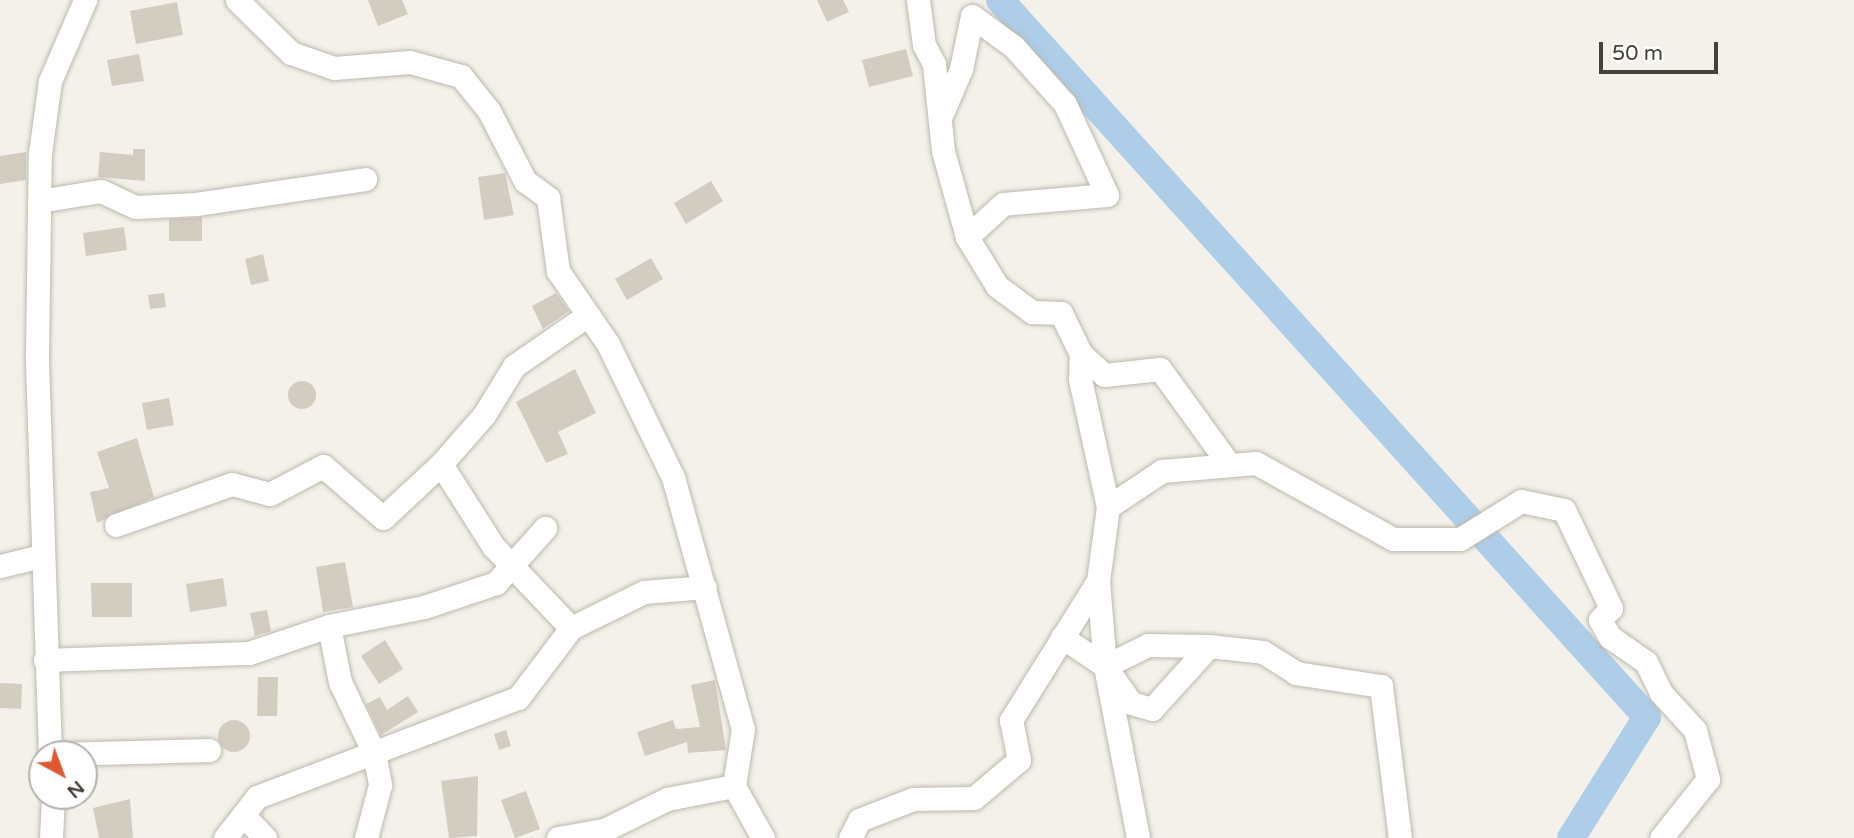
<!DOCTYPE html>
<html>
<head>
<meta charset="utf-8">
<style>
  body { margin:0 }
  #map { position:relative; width:1854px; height:838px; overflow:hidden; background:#f3f1ea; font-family:"Varela Round",sans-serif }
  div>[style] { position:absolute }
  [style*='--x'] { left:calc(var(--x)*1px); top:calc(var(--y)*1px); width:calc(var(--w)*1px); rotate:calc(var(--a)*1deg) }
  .river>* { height:28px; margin:-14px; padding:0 14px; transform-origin:14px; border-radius:14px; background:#aecde8 }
  .building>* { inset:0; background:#d3cdc1 }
  .round { border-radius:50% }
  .roads { filter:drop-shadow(0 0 2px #bdb9ad) drop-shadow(0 0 2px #bdb9ad) }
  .minor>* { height:23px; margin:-11.5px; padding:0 11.5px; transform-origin:11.5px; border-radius:11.5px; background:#fff }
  span { translate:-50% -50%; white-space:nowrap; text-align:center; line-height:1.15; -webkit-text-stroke:5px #fff; paint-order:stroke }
  .north { position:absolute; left:28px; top:740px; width:70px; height:70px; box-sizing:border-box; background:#fff; border:2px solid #b5b3b0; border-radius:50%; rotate:139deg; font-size:19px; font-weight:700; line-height:28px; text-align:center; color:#464239 }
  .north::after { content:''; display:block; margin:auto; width:24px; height:32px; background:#e05833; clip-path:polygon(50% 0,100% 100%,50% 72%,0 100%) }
  .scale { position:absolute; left:1599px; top:42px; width:119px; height:32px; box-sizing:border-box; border:4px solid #464239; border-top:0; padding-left:9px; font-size:21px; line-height:24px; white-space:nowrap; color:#464239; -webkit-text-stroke:5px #fff; paint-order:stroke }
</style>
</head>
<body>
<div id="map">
  <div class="river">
    <div style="--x:1000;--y:0;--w:966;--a:47.94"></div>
    <div style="--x:1647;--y:717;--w:143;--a:122.1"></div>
  </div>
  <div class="building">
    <div style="clip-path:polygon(368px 0,402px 0,408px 14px,378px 26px)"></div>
    <div style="clip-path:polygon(817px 0,843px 0,849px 12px,827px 22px)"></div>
    <div style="clip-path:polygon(177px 2px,183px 35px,136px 44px,130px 11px)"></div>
    <div style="clip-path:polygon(906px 49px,913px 76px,869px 87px,862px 60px)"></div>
    <div style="clip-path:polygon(139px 54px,144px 81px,112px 86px,107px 60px)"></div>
    <div style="clip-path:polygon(133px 149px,145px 149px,145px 181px,98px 177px,100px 152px,133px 155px)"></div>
    <div style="clip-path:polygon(26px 152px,26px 180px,0 184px,0 156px)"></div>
    <div style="clip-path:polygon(505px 173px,514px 215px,484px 220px,478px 177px)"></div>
    <div style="clip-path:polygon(711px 181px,723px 201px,686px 224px,674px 203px)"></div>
    <div style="clip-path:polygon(202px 217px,202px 241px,169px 241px,169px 219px)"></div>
    <div style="clip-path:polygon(124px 227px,127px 250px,86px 256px,83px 233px)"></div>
    <div style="clip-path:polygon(263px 254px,269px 281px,251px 285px,245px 259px)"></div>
    <div style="clip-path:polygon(651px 258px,663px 279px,627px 300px,615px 279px)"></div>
    <div style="clip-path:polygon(164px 293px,166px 307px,150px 309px,148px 295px)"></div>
    <div style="clip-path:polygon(556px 293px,569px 311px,543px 329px,532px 306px)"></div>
    <div style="clip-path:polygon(575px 369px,596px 413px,558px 432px,568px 454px,546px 463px,516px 402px)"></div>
    <div class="round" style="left:288px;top:381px;width:28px;height:28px"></div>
    <div style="clip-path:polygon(169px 398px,174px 425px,147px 430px,142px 403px)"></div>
    <div style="clip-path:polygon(137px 438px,154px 497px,97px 523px,90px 492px,109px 488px,97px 452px)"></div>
    <div style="clip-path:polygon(345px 562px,353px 607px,323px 612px,316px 567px)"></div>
    <div style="clip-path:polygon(223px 578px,227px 606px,190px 612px,186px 584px)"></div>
    <div style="clip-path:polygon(91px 583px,132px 583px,132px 617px,92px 617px)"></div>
    <div style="clip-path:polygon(267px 610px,271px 631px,255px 636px,250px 613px)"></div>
    <div style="clip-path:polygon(385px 640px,403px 669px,379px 684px,361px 656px)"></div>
    <div style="clip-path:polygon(258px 677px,278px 677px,277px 716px,257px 716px)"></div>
    <div style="clip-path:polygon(715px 680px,726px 750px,688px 753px,687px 742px,645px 756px,637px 732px,673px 720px,676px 729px,700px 727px,691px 685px)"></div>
    <div style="clip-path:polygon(0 683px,22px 684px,21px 709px,0 708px)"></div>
    <div style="clip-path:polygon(408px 696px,418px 712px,381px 735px,366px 704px,380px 697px,387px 710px)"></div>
    <div class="round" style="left:218px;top:720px;width:32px;height:32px"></div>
    <div style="clip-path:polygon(506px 730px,511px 746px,499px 750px,494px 734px)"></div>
    <div style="clip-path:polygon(478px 776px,477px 836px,449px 838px,441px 781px)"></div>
    <div style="clip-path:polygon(526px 791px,540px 829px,515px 838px,501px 800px)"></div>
    <div style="clip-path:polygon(130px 799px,133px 838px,99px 838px,93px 808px)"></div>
  </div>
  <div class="roads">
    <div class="minor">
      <div style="--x:237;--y:0;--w:76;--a:44.5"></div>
      <div style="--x:291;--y:53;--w:46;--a:19.2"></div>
      <div style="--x:334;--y:68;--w:76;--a:-4.5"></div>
      <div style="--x:410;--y:62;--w:53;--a:15.4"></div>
      <div style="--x:461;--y:76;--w:45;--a:51.3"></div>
      <div style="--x:489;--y:111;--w:79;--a:62.8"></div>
      <div style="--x:525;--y:181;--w:29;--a:36"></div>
      <div style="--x:548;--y:198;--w:74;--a:82.2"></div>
      <div style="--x:558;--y:271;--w:88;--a:55.6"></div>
      <div style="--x:608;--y:344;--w:148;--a:64"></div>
      <div style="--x:673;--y:477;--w:262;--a:74.5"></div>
      <div style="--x:743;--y:729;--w:58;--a:99"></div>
      <div style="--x:734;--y:786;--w:60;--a:60.9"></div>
      <div style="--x:918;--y:0;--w:45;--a:82.4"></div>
      <div style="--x:924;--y:45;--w:21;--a:62"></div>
      <div style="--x:934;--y:64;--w:87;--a:84.1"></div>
      <div style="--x:943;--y:151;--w:89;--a:74.4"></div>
      <div style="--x:967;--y:237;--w:57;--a:58.5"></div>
      <div style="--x:997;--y:286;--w:44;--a:36.6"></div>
      <div style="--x:1032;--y:312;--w:29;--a:2"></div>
      <div style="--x:1061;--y:313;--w:46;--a:64"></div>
      <div style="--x:1081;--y:354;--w:25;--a:92"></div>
      <div style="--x:1080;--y:379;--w:131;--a:77.7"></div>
      <div style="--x:1108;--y:507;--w:75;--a:97.7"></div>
      <div style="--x:1098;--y:581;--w:85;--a:85.3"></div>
      <div style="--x:1105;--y:666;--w:175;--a:79.1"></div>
      <div style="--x:940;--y:118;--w:53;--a:-66.8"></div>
      <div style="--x:961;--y:69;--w:54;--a:-78.3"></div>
      <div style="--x:972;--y:16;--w:52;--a:36.4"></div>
      <div style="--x:1014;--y:47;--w:76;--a:48.2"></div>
      <div style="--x:1065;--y:104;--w:100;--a:65.2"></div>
      <div style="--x:1107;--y:195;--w:104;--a:175.1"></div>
      <div style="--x:1003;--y:204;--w:49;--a:137.5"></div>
      <div style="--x:39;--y:201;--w:63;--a:-9.2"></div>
      <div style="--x:101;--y:191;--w:38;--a:25"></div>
      <div style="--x:136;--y:207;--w:60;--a:-2.9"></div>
      <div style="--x:196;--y:204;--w:171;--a:-8.4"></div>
      <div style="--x:1081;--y:354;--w:31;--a:42"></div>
      <div style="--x:1104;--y:375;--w:56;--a:-6.1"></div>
      <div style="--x:1160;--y:369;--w:116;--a:54.1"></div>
      <div style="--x:1108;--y:507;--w:65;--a:-33.7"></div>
      <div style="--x:1162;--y:471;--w:94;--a:-4.9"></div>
      <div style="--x:1256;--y:463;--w:157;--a:29"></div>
      <div style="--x:1393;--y:539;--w:67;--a:0"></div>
      <div style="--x:1460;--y:539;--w:72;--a:-31.9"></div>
      <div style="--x:1521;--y:501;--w:44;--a:11.8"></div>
      <div style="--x:1564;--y:510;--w:109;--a:64.4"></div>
      <div style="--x:1611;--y:608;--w:16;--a:133"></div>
      <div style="--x:1600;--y:620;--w:20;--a:60"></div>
      <div style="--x:1610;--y:637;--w:44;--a:34.8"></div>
      <div style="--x:1646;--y:662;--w:34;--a:64"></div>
      <div style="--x:1661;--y:693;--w:50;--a:47.4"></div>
      <div style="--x:1695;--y:730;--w:51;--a:75.1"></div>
      <div style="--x:1708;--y:779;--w:75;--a:128.5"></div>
      <div style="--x:116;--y:525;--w:123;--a:-19.5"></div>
      <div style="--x:232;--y:484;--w:39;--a:15"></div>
      <div style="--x:270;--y:494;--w:60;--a:-27.8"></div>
      <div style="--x:323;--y:466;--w:79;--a:40.9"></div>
      <div style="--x:383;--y:518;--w:79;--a:-43"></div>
      <div style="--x:0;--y:566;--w:42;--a:-13.7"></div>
      <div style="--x:329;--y:626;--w:57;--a:78.9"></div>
      <div style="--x:340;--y:682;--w:79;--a:64.4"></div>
      <div style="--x:374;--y:753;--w:33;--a:79"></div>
      <div style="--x:380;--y:785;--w:55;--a:104.8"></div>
      <div style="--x:571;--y:628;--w:113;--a:-133.6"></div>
      <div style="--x:493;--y:546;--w:97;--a:-122.4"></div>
      <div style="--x:441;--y:464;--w:65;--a:-48.7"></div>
      <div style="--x:484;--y:415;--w:57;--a:-58.5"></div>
      <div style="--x:514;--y:366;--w:90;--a:-34.6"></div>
      <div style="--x:1062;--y:637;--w:52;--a:34"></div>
      <div style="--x:1105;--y:666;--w:45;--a:54.9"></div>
      <div style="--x:1131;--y:703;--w:22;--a:16"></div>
      <div style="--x:1152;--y:709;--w:85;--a:-47.9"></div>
      <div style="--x:1209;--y:646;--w:61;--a:-179.1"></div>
      <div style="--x:1148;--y:645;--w:48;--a:154"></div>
      <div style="--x:1209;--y:646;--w:54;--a:6.3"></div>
      <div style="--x:1263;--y:652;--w:39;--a:32"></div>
      <div style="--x:1296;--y:673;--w:86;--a:8.7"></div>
      <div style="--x:1381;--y:686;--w:153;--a:82.9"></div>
      <div style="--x:45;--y:660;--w:204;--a:-2"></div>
      <div style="--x:249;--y:653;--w:84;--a:-18.6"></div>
      <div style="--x:329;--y:626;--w:97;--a:-11.3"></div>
      <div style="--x:424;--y:607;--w:76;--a:-18.4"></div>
      <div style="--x:496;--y:583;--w:74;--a:-48.3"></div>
      <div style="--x:50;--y:754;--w:398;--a:-91.9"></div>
      <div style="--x:37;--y:356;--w:203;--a:-89.2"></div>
      <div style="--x:40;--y:153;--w:73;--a:-82.1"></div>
      <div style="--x:50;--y:81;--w:88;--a:-66.6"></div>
      <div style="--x:59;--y:754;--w:150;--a:-1.5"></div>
      <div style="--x:243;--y:815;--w:32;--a:46"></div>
      <div style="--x:51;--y:838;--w:42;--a:-87.3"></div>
      <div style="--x:225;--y:838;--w:52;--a:-52"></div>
      <div style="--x:257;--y:797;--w:279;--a:-20.8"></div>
      <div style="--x:518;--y:698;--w:88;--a:-52.9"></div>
      <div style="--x:571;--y:628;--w:81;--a:-26.3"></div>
      <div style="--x:644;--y:592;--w:61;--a:-4.7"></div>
      <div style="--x:558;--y:838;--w:47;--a:-9.9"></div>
      <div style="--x:604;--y:830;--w:70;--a:-26.2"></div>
      <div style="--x:667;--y:799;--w:68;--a:-11"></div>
      <div style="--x:850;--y:838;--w:20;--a:-63"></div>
      <div style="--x:859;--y:820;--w:58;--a:-21.3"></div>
      <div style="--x:913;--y:799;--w:61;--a:-0.9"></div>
      <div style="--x:974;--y:798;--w:59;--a:-40.2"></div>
      <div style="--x:1019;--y:760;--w:41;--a:-101.3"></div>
      <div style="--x:1011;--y:720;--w:164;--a:-58"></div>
    </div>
  </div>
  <div class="north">N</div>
  <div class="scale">50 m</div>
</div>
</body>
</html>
